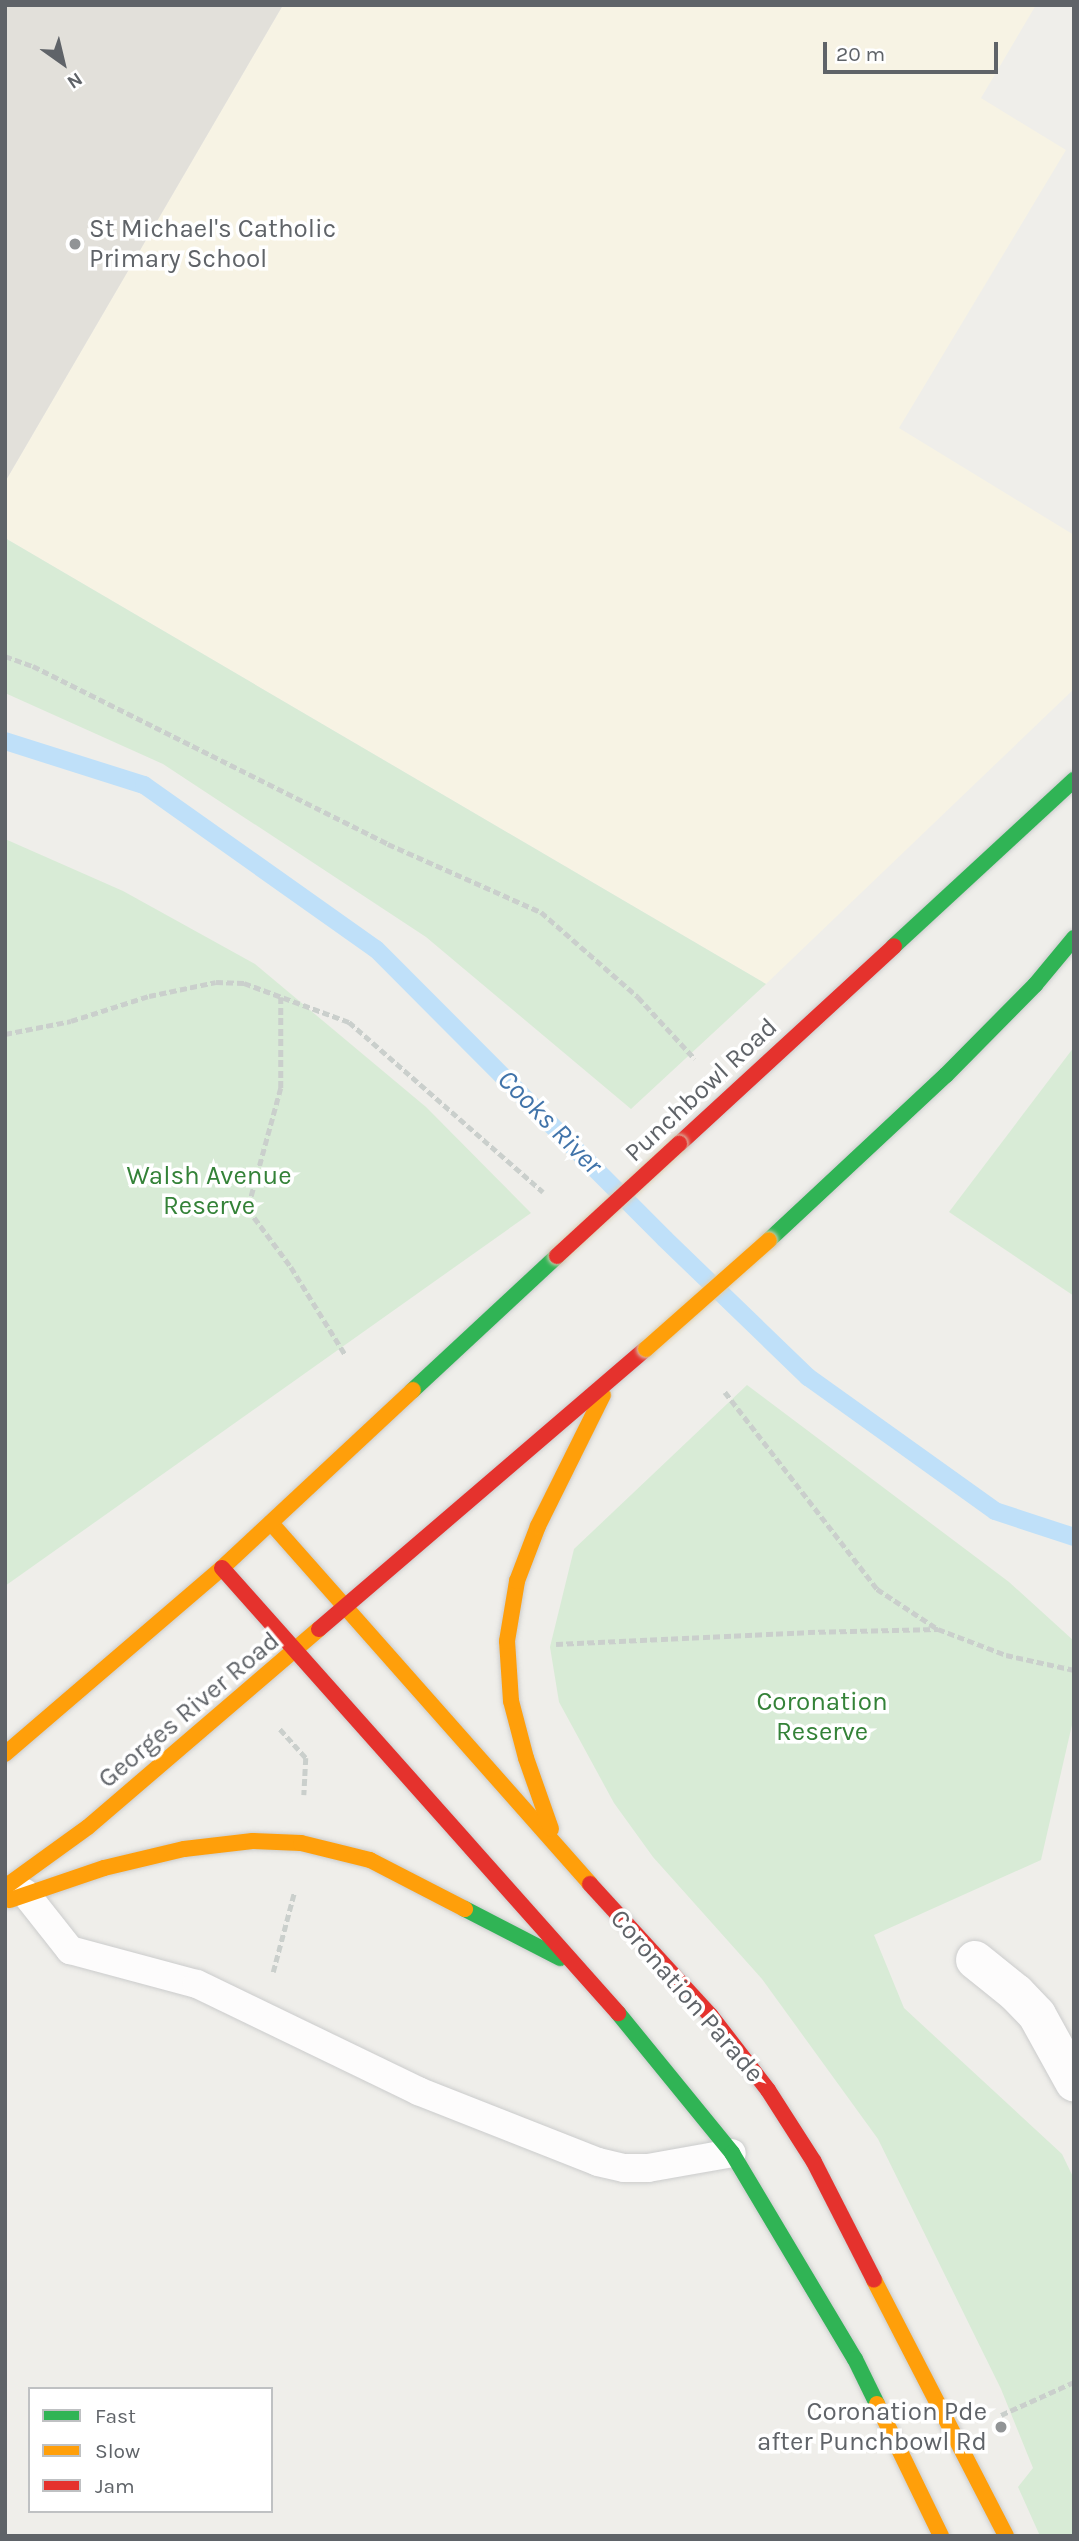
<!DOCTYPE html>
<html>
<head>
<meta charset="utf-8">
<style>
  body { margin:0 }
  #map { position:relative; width:1079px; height:2541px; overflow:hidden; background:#efeeea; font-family:Karla,sans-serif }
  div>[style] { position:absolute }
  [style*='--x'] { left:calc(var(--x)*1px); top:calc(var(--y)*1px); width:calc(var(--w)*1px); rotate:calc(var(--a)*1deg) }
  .commercial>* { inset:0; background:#f7f3e4 }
  .education>* { inset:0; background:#e2e0da }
  .green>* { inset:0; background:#d8ebd6 }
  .stream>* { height:18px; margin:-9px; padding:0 9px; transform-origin:9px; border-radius:9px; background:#bfe0f9 }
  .path>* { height:4.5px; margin-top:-2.25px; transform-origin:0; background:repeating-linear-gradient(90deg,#cacfcc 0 7px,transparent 0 10.5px) }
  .roads { filter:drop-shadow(0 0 2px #cbcccc) drop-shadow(0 0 2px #cbcccc) }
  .lane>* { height:28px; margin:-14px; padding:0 14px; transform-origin:14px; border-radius:14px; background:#fdfcfc }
  .street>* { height:38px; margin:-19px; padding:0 19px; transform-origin:19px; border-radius:19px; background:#fdfcfc }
  .fast>* { height:16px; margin:-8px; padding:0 8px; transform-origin:8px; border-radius:8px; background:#30b455 }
  .slow>* { height:16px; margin:-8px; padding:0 8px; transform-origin:8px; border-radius:8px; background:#ff9f0a }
  .jam>* { height:16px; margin:-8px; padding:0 8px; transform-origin:8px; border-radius:8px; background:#e5322d }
  .bridges { filter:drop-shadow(0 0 2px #d7ceb8) drop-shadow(0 0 2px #d7ceb8) }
  .slow-bridge>* { height:16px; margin:-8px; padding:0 8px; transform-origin:8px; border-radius:8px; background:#ff9f0a }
  .jam-bridge>* { height:16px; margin:-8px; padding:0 8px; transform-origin:8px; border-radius:8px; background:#e5322d }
  .dots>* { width:19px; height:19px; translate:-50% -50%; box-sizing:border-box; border:4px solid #fff; border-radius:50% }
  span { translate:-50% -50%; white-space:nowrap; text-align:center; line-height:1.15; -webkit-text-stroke:7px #fff; paint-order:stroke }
  .poi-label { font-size:26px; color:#5f6368 }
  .left { translate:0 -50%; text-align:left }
  .right { translate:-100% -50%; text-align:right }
  .street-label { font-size:26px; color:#5f6368 }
  .park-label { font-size:26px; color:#348238 }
  .water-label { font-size:28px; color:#4174aa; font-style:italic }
  .frame { position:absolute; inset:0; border:7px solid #5f6368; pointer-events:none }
  .legend { position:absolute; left:28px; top:2387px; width:245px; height:126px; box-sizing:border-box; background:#fff; border:2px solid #bfc1c3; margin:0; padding:9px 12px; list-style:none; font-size:21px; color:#5f6368 }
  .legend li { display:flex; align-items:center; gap:14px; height:35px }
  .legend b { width:35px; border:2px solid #bfc1c3 }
  .north { position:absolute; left:28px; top:28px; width:70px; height:70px; -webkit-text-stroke:5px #fff; paint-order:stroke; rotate:146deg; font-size:19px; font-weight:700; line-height:28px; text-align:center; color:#5f6368 }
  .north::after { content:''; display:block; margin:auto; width:24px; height:32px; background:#5f6368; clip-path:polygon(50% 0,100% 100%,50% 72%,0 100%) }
  .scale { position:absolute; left:823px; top:42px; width:175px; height:32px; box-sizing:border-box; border:4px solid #5f6368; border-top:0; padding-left:9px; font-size:21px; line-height:24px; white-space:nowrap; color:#5f6368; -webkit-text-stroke:5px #fff; paint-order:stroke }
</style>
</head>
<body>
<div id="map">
  <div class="commercial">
    <div style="clip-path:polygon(283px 5px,1036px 5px,981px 98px,1066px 150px,899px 428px,1074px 535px,1074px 689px,766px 984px,5px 538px,5px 482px)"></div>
  </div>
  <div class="education">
    <div style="clip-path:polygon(5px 5px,283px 5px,5px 482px)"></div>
  </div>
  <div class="green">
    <div style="clip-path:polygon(5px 538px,766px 984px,631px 1109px,426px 937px,163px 764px,5px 693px)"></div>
    <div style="clip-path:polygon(5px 839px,123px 891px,255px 964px,426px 1107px,531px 1213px,5px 1586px)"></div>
    <div style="clip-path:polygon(1074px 1047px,1074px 1296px,949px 1212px)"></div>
    <div style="clip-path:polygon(747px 1385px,1009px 1582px,1074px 1641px,1074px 1716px,1041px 1860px,874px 1935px,904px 2008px,1062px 2154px,1074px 2179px,1074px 2536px,1040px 2536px,1018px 2487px,1033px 2468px,1001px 2389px,878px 2139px,762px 1979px,653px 1857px,614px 1803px,559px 1702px,550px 1647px,574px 1549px)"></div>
  </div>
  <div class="stream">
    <div style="--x:5;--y:741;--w:146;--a:17.6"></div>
    <div style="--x:144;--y:785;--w:284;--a:35.3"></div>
    <div style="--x:376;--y:949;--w:409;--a:45.1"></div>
    <div style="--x:665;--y:1239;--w:199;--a:44"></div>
    <div style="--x:808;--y:1377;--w:230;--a:35.6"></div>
    <div style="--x:995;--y:1511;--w:83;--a:18.2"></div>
  </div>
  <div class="path">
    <div style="--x:5;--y:656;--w:30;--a:20"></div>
    <div style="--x:33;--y:666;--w:397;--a:26.6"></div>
    <div style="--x:388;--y:844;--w:167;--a:24"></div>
    <div style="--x:541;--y:912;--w:129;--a:41.2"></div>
    <div style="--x:638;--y:997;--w:84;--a:47.4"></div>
    <div style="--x:281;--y:997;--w:91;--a:90"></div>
    <div style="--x:281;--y:1088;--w:125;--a:105.3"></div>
    <div style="--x:248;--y:1209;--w:72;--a:53.4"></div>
    <div style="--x:291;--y:1267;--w:102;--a:58.2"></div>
    <div style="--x:5;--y:1034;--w:67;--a:-11.1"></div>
    <div style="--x:71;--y:1021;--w:82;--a:-17.8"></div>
    <div style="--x:149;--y:996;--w:68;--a:-11.8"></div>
    <div style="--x:216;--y:982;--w:28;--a:2"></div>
    <div style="--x:244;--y:983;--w:112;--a:20.4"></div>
    <div style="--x:349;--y:1022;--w:258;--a:41.2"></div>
    <div style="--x:725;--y:1392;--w:249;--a:52.3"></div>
    <div style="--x:877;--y:1589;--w:73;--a:33.3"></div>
    <div style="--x:938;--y:1629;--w:73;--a:20.9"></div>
    <div style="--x:1006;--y:1655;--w:70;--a:12.4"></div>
    <div style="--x:556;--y:1644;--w:252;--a:-2.7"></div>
    <div style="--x:808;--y:1632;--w:130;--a:-1.3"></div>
    <div style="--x:280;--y:1729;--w:39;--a:48"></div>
    <div style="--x:306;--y:1758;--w:37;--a:93"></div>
    <div style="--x:273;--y:1972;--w:82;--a:-75.1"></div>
    <div style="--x:1001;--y:2415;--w:80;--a:-24.3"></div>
  </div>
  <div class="roads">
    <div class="lane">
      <div style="--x:25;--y:1893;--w:73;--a:51.7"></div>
      <div style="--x:70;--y:1950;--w:131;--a:15"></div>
      <div style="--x:197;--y:1984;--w:246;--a:25.8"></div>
      <div style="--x:418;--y:2091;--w:193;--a:21.5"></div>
      <div style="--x:598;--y:2162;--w:27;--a:13"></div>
      <div style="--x:624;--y:2168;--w:24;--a:0"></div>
      <div style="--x:648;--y:2168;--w:85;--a:-10.1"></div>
    </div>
    <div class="street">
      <div style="--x:975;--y:1960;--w:53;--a:38.8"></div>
      <div style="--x:1016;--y:1993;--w:30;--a:46"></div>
      <div style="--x:1037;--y:2015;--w:77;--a:61.1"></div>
    </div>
    <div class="fast">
      <div style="--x:894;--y:946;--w:245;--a:-42.7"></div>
      <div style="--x:769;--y:1240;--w:242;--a:-43"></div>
      <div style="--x:946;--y:1075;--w:127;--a:-45.3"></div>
      <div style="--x:1035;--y:985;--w:61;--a:-50.3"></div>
      <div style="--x:413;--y:1390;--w:197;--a:-42.9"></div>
      <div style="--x:465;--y:1909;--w:107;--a:27.3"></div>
      <div style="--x:618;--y:2013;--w:181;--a:50.8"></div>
      <div style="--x:732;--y:2153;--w:240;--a:59.2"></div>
      <div style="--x:855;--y:2359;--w:50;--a:63.9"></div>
    </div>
    <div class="slow">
      <div style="--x:271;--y:1523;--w:482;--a:48.5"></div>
      <div style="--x:5;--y:1754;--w:286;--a:-40.6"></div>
      <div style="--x:222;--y:1568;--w:261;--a:-43"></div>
      <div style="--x:551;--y:1829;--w:75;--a:-109.4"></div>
      <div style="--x:526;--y:1758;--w:59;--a:-104.7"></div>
      <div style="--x:511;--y:1701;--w:60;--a:-93.8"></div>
      <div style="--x:507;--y:1641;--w:61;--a:-80.5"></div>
      <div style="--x:517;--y:1581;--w:59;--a:-69.1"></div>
      <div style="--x:538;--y:1526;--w:146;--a:-63.6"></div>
      <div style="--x:5;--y:1887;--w:102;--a:-35.9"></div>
      <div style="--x:88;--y:1827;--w:304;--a:-40.6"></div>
      <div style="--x:10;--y:1900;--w:99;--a:-18.8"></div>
      <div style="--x:104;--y:1868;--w:82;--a:-13.4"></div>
      <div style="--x:184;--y:1849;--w:69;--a:-6.6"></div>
      <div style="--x:253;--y:1841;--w:48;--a:2.4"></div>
      <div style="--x:301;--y:1843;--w:71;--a:13.8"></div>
      <div style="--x:370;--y:1860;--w:107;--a:27.3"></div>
      <div style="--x:874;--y:2280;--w:288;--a:62.7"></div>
      <div style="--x:877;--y:2404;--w:147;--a:64.1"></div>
    </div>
    <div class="jam">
      <div style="--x:679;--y:1144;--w:292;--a:-42.6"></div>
      <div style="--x:222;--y:1568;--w:596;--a:48.33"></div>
      <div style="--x:319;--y:1629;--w:430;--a:-40.6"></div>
      <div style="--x:590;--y:1884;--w:178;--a:47.5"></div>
      <div style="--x:710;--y:2015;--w:95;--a:52.3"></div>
      <div style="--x:768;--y:2090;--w:85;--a:57.4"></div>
      <div style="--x:814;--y:2162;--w:132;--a:63"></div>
    </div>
  </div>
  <div class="bridges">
    <div class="slow-bridge">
      <div style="--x:646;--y:1349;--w:164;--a:-41.5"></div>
    </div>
    <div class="jam-bridge">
      <div style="--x:557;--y:1256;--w:166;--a:-42.6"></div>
    </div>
  </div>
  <div class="dots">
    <div style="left:75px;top:244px;background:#919496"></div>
    <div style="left:1001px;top:2427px;background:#919496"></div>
  </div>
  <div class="poi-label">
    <span class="left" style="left:89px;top:244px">St Michael's Catholic<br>Primary School</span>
    <span class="right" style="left:987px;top:2427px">Coronation Pde<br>after Punchbowl Rd</span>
  </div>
  <div class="street-label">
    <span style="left:701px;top:1090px;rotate:-43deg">Punchbowl Road</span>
    <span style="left:189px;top:1710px;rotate:-40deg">Georges River Road</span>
    <span style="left:687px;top:1996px;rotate:49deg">Coronation Parade</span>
  </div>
  <div class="park-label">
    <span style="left:209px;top:1191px">Walsh Avenue<br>Reserve</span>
    <span style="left:822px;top:1717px">Coronation<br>Reserve</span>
  </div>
  <div class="water-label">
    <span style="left:550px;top:1122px;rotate:45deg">Cooks River</span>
  </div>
  <div class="frame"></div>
  <ul class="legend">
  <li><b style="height:9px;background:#30b455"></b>Fast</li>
  <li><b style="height:9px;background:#ff9f0a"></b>Slow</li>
  <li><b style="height:9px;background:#e5322d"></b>Jam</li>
  </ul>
  <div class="north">N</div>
  <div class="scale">20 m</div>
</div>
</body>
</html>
